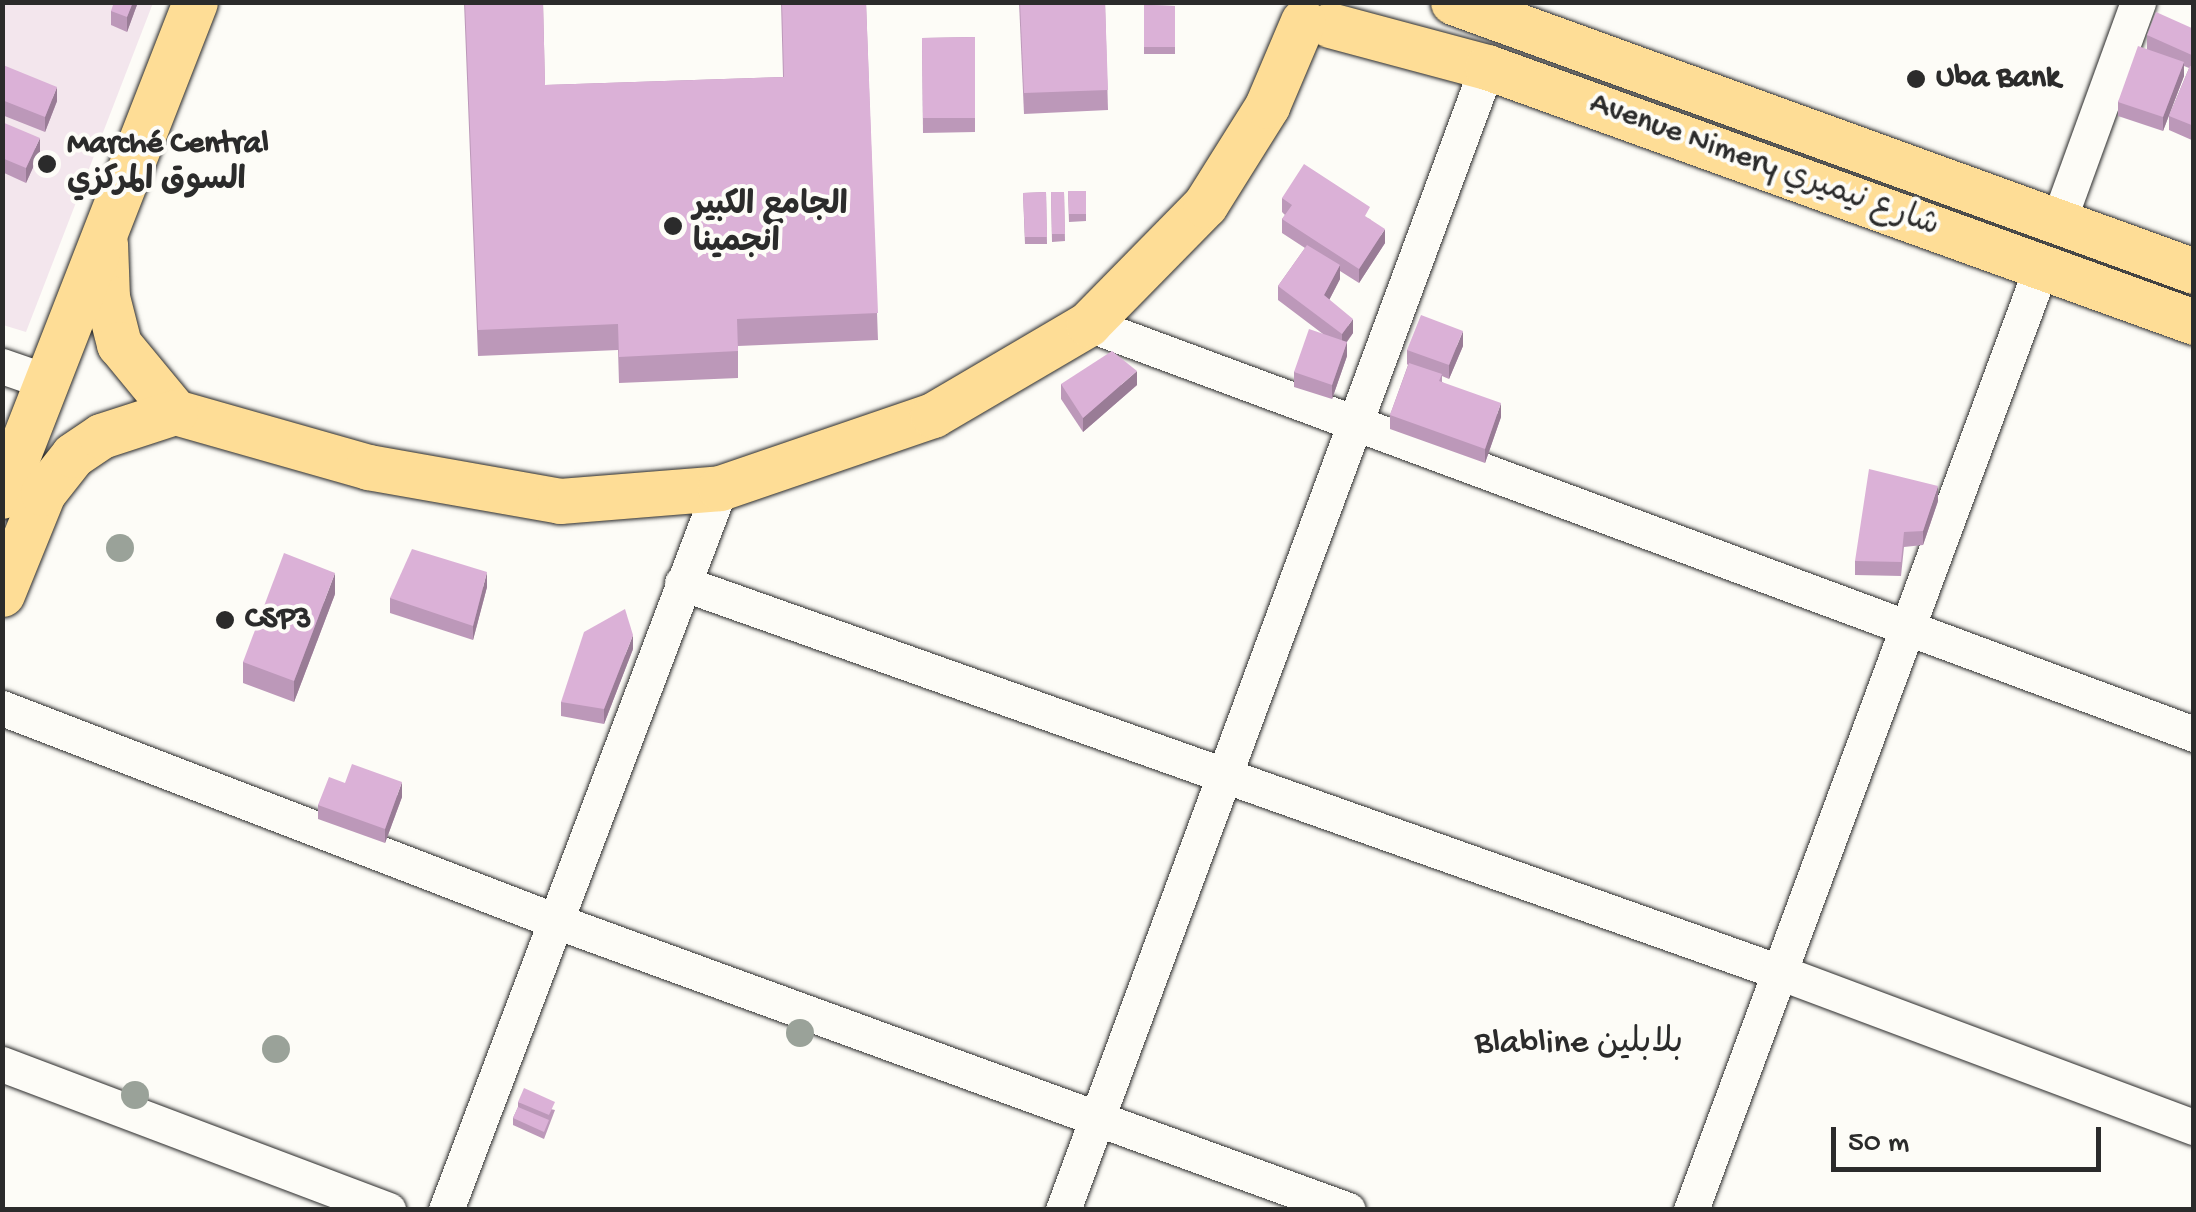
<!DOCTYPE html>
<html>
<head>
<meta charset="utf-8">
<style>
  body { margin:0 }
  #map { position:relative; width:2196px; height:1212px; overflow:hidden; background:#fdfcf7; font-family:"Gochi Hand","Playpen Sans Arabic",sans-serif }
  div>[style] { position:absolute }
  [style*='--x'] { left:calc(var(--x)*1px); top:calc(var(--y)*1px); width:calc(var(--w)*1px); rotate:calc(var(--a)*1deg) }
  .built>* { inset:0; background:#f3e6ed }
  .roads { filter:drop-shadow(0 0 2px #2b2b2b) drop-shadow(0 0 2px #2b2b2b) }
  .minor>* { height:35px; margin:-17.5px; padding:0 17.5px; transform-origin:17.5px; border-radius:17.5px; background:#fdfcf7 }
  .major>* { height:45px; margin:-22.5px; padding:0 22.5px; transform-origin:22.5px; border-radius:22.5px; background:#fedd96 }
  .trees>* { width:28px; height:28px; margin:-14px; border-radius:50%; background:#9aa299 }
  .wall>* { inset:0; background:#bc98b9 }
  .shaded-wall>* { inset:0; background:#997c96 }
  .building>* { inset:0; background:#dbb1d7 }
  .dots>* { width:28px; height:28px; translate:-50% -50%; box-sizing:border-box; border:5px solid #fdfcf7; border-radius:50% }
  span { translate:-50% -50%; white-space:nowrap; text-align:center; line-height:1.15; -webkit-text-stroke:8px #fdfcf7; paint-order:stroke }
  .poi-label { font-size:32px; color:#2b2b2b; font-weight:700 }
  .left { translate:0 -50%; text-align:left }
  .street-label { font-size:32px; color:#2b2b2b }
  .neighbourhood-label { font-size:35px; color:#2b2b2b }
  .frame { position:absolute; inset:0; border:5px solid #2b2b2b; pointer-events:none }
  .scale { position:absolute; left:1831px; top:1127px; width:270px; height:45px; box-sizing:border-box; border:5px solid #2b2b2b; border-top:0; padding-left:12px; font-size:30px; line-height:35px; white-space:nowrap; color:#2b2b2b; -webkit-text-stroke:8px #fdfcf7; paint-order:stroke }
</style>
</head>
<body>
<div id="map">
  <div class="built">
    <div style="clip-path:polygon(2px 3px,153px 3px,26px 332px,3px 325px)"></div>
  </div>
  <div class="roads">
    <div class="minor">
      <div style="--x:2058;--y:222;--w:234;--a:-70"></div>
      <div style="--x:1088;--y:324;--w:1180;--a:20.34"></div>
      <div style="--x:2;--y:366;--w:49;--a:19.2"></div>
      <div style="--x:682;--y:583;--w:1164;--a:19.52"></div>
      <div style="--x:1779;--y:972;--w:443;--a:20.5"></div>
      <div style="--x:2;--y:708;--w:590;--a:21.04"></div>
      <div style="--x:553;--y:920;--w:846;--a:20.04"></div>
      <div style="--x:2;--y:1064;--w:413;--a:20.7"></div>
      <div style="--x:446;--y:1210;--w:772;--a:-69.22"></div>
      <div style="--x:1063;--y:1210;--w:1219;--a:-69.65"></div>
      <div style="--x:1691;--y:1210;--w:1008;--a:-69.62"></div>
    </div>
    <div class="major">
      <div style="--x:1453;--y:2;--w:788;--a:19.95"></div>
      <div style="--x:1330;--y:25;--w:163;--a:15"></div>
      <div style="--x:1487;--y:67;--w:752;--a:19.83"></div>
      <div style="--x:105;--y:243;--w:54;--a:87.9"></div>
      <div style="--x:107;--y:297;--w:49;--a:75.7"></div>
      <div style="--x:119;--y:344;--w:88;--a:50.5"></div>
      <div style="--x:175;--y:412;--w:201;--a:15.9"></div>
      <div style="--x:368;--y:467;--w:195;--a:10"></div>
      <div style="--x:560;--y:501;--w:161;--a:-4.6"></div>
      <div style="--x:720;--y:488;--w:225;--a:-18.9"></div>
      <div style="--x:933;--y:415;--w:180;--a:-30.4"></div>
      <div style="--x:1088;--y:324;--w:167;--a:-45.5"></div>
      <div style="--x:1205;--y:205;--w:117;--a:-57.9"></div>
      <div style="--x:1267;--y:106;--w:92;--a:-67"></div>
      <div style="--x:2;--y:496;--w:530;--a:-68.66"></div>
      <div style="--x:2;--y:594;--w:109;--a:-67.9"></div>
      <div style="--x:43;--y:493;--w:48;--a:-51.7"></div>
      <div style="--x:73;--y:455;--w:34;--a:-34"></div>
      <div style="--x:101;--y:436;--w:78;--a:-18"></div>
    </div>
  </div>
  <div class="trees">
    <div style="left:120px;top:548px"></div>
    <div style="left:800px;top:1033px"></div>
    <div style="left:276px;top:1049px"></div>
    <div style="left:135px;top:1095px"></div>
  </div>
  <div class="wall">
    <div style="clip-path:polygon(138px 2px,127px 32px,111px 25px,111px 11px)"></div>
    <div style="clip-path:polygon(464px 2px,543px 2px,545px 85px,783px 77px,781px 2px,866px 2px,878px 340px,738px 346px,738px 378px,619px 383px,618px 350px,478px 356px)"></div>
    <div style="clip-path:polygon(1019px 2px,1105px 2px,1108px 110px,1024px 114px)"></div>
    <div style="clip-path:polygon(1144px 5px,1175px 6px,1175px 54px,1144px 54px)"></div>
    <div style="clip-path:polygon(2194px 29px,2194px 141px,2169px 130px,2169px 116px,2189px 68px,2184px 66px,2184px 76px,2163px 131px,2118px 116px,2118px 102px,2147px 49px,2147px 35px)"></div>
    <div style="clip-path:polygon(975px 37px,975px 132px,923px 133px,922px 38px)"></div>
    <div style="clip-path:polygon(2px 68px,57px 101px,45px 132px,2px 115px)"></div>
    <div style="clip-path:polygon(2px 122px,40px 152px,26px 183px,2px 172px)"></div>
    <div style="clip-path:polygon(1068px 191px,1086px 191px,1086px 221px,1069px 222px)"></div>
    <div style="clip-path:polygon(1046px 192px,1047px 244px,1025px 244px,1023px 193px)"></div>
    <div style="clip-path:polygon(1051px 192px,1064px 192px,1065px 241px,1052px 242px)"></div>
    <div style="clip-path:polygon(1282px 198px,1370px 219px,1385px 243px,1359px 283px,1340px 271px,1340px 279px,1329px 300px,1353px 333px,1347px 342px,1347px 356px,1332px 399px,1294px 387px,1294px 372px,1323px 334px,1278px 300px,1278px 286px,1305px 248px,1282px 233px,1282px 219px,1285px 215px,1282px 212px)"></div>
    <div style="clip-path:polygon(1463px 346px,1449px 379px,1442px 376px,1442px 382px,1501px 417px,1485px 463px,1390px 429px,1390px 415px,1408px 365px,1407px 364px,1407px 350px)"></div>
    <div style="clip-path:polygon(1061px 384px,1137px 385px,1083px 432px,1061px 399px)"></div>
    <div style="clip-path:polygon(1938px 501px,1923px 545px,1904px 547px,1901px 576px,1855px 575px,1855px 561px)"></div>
    <div style="clip-path:polygon(487px 587px,473px 640px,390px 613px,390px 598px)"></div>
    <div style="clip-path:polygon(335px 594px,294px 702px,243px 683px,243px 662px)"></div>
    <div style="clip-path:polygon(633px 649px,604px 724px,561px 716px,561px 702px)"></div>
    <div style="clip-path:polygon(345px 783px,402px 797px,385px 843px,318px 819px,318px 805px)"></div>
    <div style="clip-path:polygon(518px 1102px,555px 1110px,544px 1139px,513px 1125px,513px 1118px,518px 1107px)"></div>
  </div>
  <div class="shaded-wall">
    <div style="clip-path:polygon(133px 2px,138px 2px,127px 32px,127px 17px)"></div>
    <div style="clip-path:polygon(2184px 62px,2184px 76px,2163px 131px,2163px 117px)"></div>
    <div style="clip-path:polygon(57px 87px,57px 101px,45px 132px,45px 117px)"></div>
    <div style="clip-path:polygon(40px 138px,40px 152px,26px 183px,26px 168px)"></div>
    <div style="clip-path:polygon(1385px 229px,1385px 243px,1359px 283px,1359px 269px)"></div>
    <div style="clip-path:polygon(1340px 265px,1340px 279px,1324px 310px,1324px 295px)"></div>
    <div style="clip-path:polygon(1353px 319px,1353px 333px,1342px 348px,1342px 334px)"></div>
    <div style="clip-path:polygon(1463px 331px,1463px 346px,1449px 379px,1449px 365px)"></div>
    <div style="clip-path:polygon(1347px 342px,1347px 356px,1332px 399px,1332px 385px)"></div>
    <div style="clip-path:polygon(1137px 371px,1137px 385px,1083px 432px,1083px 418px)"></div>
    <div style="clip-path:polygon(1501px 403px,1501px 417px,1485px 463px,1485px 449px)"></div>
    <div style="clip-path:polygon(1938px 486px,1938px 501px,1923px 545px,1923px 531px)"></div>
    <div style="clip-path:polygon(487px 572px,487px 587px,473px 640px,473px 626px)"></div>
    <div style="clip-path:polygon(335px 573px,335px 594px,294px 702px,294px 681px)"></div>
    <div style="clip-path:polygon(633px 635px,633px 649px,604px 724px,604px 709px)"></div>
    <div style="clip-path:polygon(402px 782px,402px 797px,385px 843px,385px 829px)"></div>
  </div>
  <div class="building">
    <div style="clip-path:polygon(114px 2px,133px 2px,127px 17px,111px 11px)"></div>
    <div style="clip-path:polygon(465px 2px,543px 2px,545px 85px,784px 77px,782px 2px,866px 2px,878px 313px,737px 319px,738px 351px,619px 357px,618px 324px,478px 330px)"></div>
    <div style="clip-path:polygon(1020px 2px,1105px 2px,1108px 90px,1024px 93px)"></div>
    <div style="clip-path:polygon(1144px 5px,1175px 6px,1175px 47px,1144px 47px)"></div>
    <div style="clip-path:polygon(2156px 12px,2194px 29px,2194px 56px,2147px 35px)"></div>
    <div style="clip-path:polygon(975px 37px,975px 118px,923px 118px,922px 38px)"></div>
    <div style="clip-path:polygon(2138px 46px,2184px 62px,2163px 117px,2118px 102px)"></div>
    <div style="clip-path:polygon(3px 65px,57px 87px,45px 117px,2px 100px)"></div>
    <div style="clip-path:polygon(2190px 66px,2194px 67px,2194px 126px,2169px 116px)"></div>
    <div style="clip-path:polygon(2px 122px,40px 138px,26px 168px,2px 158px)"></div>
    <div style="clip-path:polygon(1304px 164px,1370px 207px,1365px 216px,1385px 229px,1359px 269px,1282px 219px,1292px 205px,1282px 198px)"></div>
    <div style="clip-path:polygon(1068px 191px,1086px 191px,1086px 214px,1069px 214px)"></div>
    <div style="clip-path:polygon(1046px 192px,1047px 237px,1025px 237px,1023px 193px)"></div>
    <div style="clip-path:polygon(1051px 192px,1064px 192px,1065px 234px,1052px 234px)"></div>
    <div style="clip-path:polygon(1307px 245px,1340px 265px,1324px 295px,1353px 319px,1342px 334px,1278px 286px)"></div>
    <div style="clip-path:polygon(1421px 315px,1463px 331px,1449px 365px,1407px 350px)"></div>
    <div style="clip-path:polygon(1309px 329px,1347px 342px,1332px 385px,1294px 372px)"></div>
    <div style="clip-path:polygon(1112px 351px,1137px 371px,1083px 418px,1061px 384px)"></div>
    <div style="clip-path:polygon(1409px 363px,1442px 374px,1439px 381px,1501px 403px,1485px 449px,1390px 415px)"></div>
    <div style="clip-path:polygon(1869px 469px,1938px 486px,1923px 531px,1904px 532px,1901px 562px,1855px 561px)"></div>
    <div style="clip-path:polygon(412px 549px,487px 572px,473px 626px,390px 598px)"></div>
    <div style="clip-path:polygon(284px 553px,335px 573px,294px 681px,243px 662px)"></div>
    <div style="clip-path:polygon(625px 609px,633px 635px,604px 709px,561px 702px,584px 632px)"></div>
    <div style="clip-path:polygon(352px 764px,402px 782px,385px 829px,318px 805px,329px 777px,345px 783px)"></div>
    <div style="clip-path:polygon(524px 1088px,555px 1102px,549px 1115px,518px 1102px)"></div>
    <div style="clip-path:polygon(518px 1107px,549px 1120px,544px 1132px,513px 1118px)"></div>
  </div>
  <div class="dots">
    <div style="left:1916px;top:79px;background:#2b2b2b"></div>
    <div style="left:47px;top:164px;background:#2b2b2b"></div>
    <div style="left:673px;top:226px;background:#2b2b2b"></div>
    <div style="left:225px;top:620px;background:#2b2b2b"></div>
  </div>
  <div class="poi-label">
    <span class="left" style="left:1936px;top:79px">Uba Bank</span>
    <span class="left" style="left:67px;top:164px">Marché Central<br>السوق المركزي</span>
    <span class="left" style="left:693px;top:226px">الجامع الكبير<br>انجمينا</span>
    <span class="left" style="left:245px;top:620px">CSP3</span>
  </div>
  <div class="street-label">
    <span style="left:1764px;top:166px;rotate:20deg">Avenue Nimery شارع نيميري</span>
  </div>
  <div class="neighbourhood-label">
    <span style="left:1579px;top:1045px">Blabline بلابلين</span>
  </div>
  <div class="frame"></div>
  <div class="scale">50 m</div>
</div>
</body>
</html>
